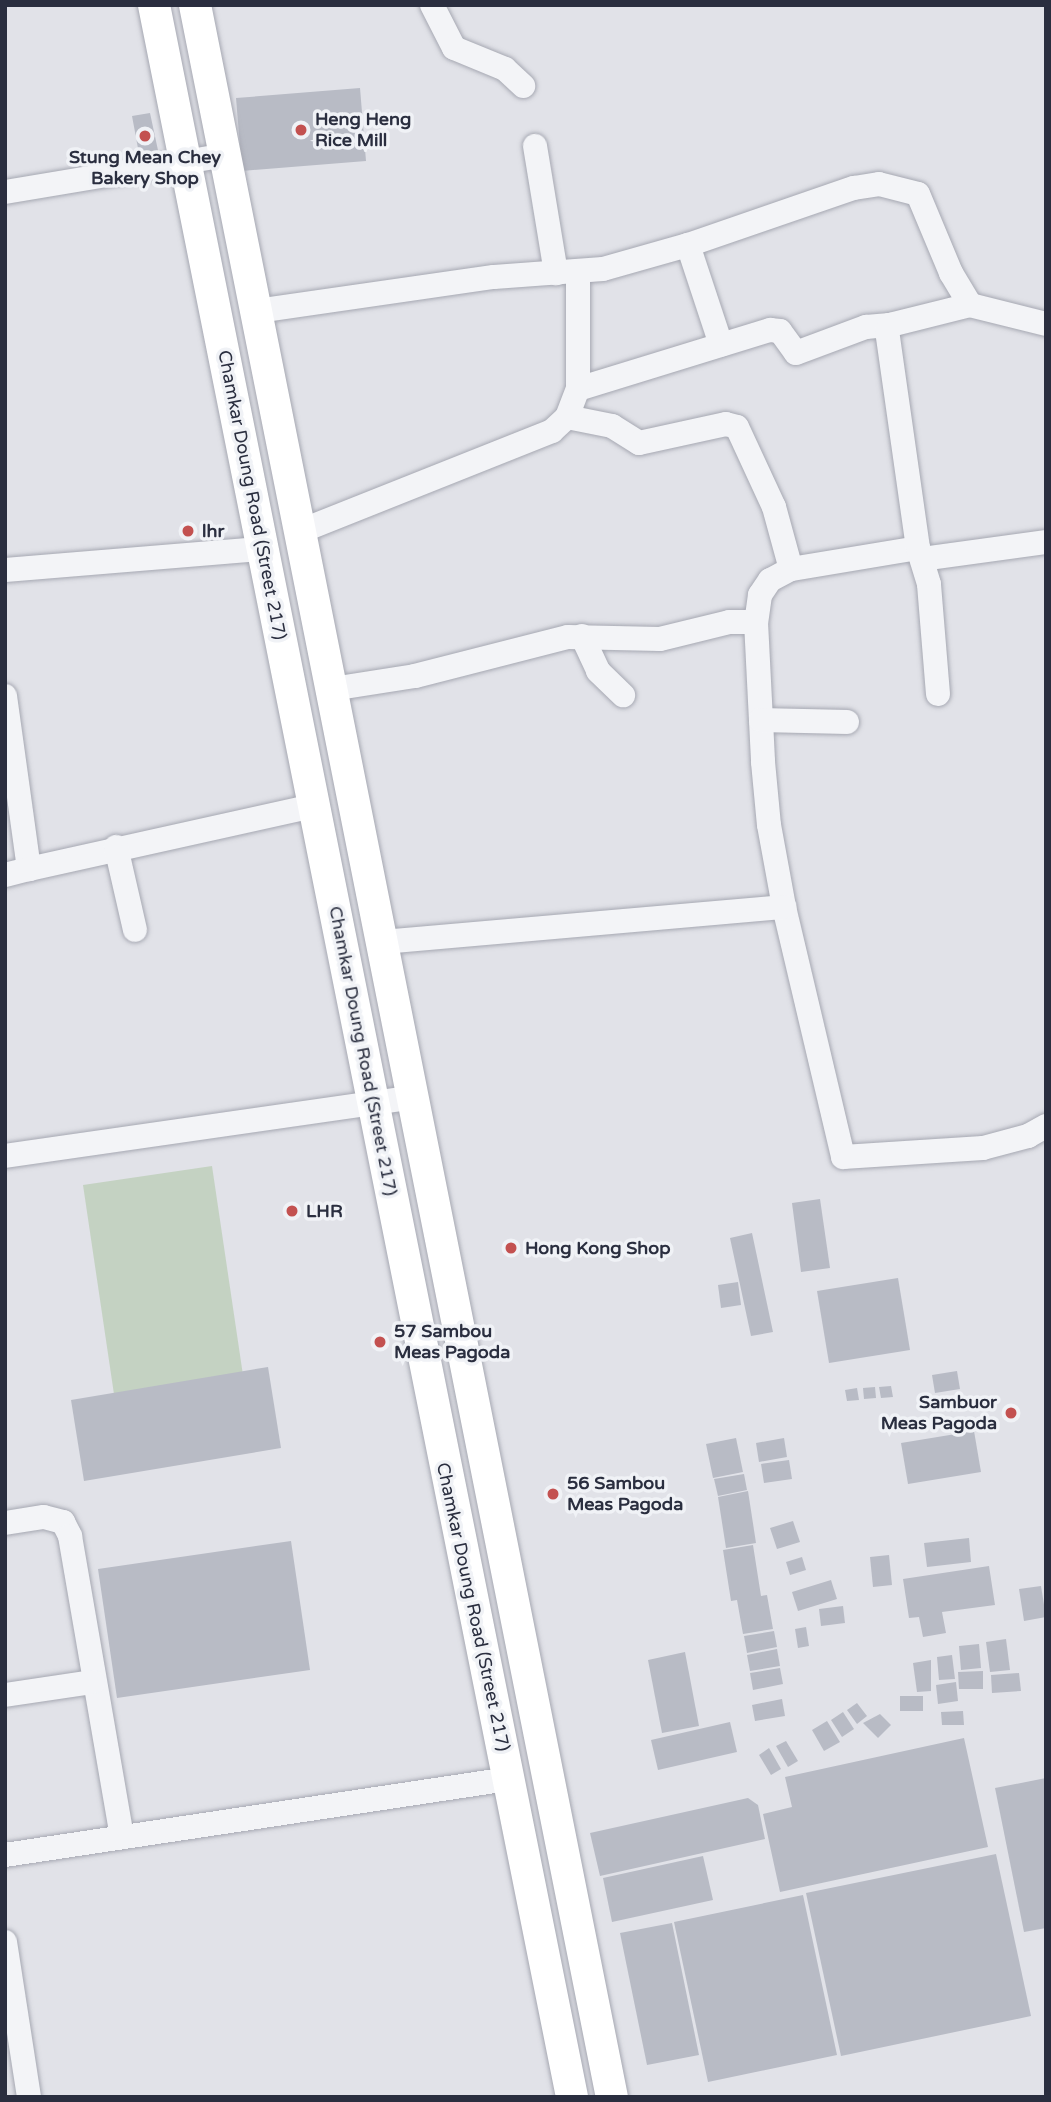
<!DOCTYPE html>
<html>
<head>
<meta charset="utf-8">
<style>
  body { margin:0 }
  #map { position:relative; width:1051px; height:2102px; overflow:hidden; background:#e1e2e8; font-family:"Varela Round",sans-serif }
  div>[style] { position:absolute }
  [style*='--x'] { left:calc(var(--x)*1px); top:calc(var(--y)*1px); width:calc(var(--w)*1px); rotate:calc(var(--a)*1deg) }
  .green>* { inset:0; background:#c4d2c2 }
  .building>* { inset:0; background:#b8bbc5 }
  .roads { filter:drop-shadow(0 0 2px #a6a8b2) drop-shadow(0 0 2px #a6a8b2) }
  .minor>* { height:24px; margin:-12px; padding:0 12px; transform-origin:12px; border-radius:12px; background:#f3f4f7 }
  .major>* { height:32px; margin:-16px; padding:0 16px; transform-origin:16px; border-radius:16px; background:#fff }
  .dots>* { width:19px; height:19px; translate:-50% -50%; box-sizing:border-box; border:4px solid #f0f2f6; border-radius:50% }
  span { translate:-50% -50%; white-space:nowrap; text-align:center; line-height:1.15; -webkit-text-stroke:7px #f0f2f6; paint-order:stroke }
  .poi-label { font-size:18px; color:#2a2e3f; font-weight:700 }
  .left { translate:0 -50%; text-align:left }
  .right { translate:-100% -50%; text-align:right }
  .street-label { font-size:18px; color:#2a2e3f }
  .frame { position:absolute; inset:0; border:7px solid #2a2e3f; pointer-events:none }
</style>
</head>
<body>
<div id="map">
  <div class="green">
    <div style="clip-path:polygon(212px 1166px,244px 1382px,115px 1401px,83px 1185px)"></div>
  </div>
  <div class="building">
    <div style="clip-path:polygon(360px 88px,366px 161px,242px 171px,236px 98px)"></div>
    <div style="clip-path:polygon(150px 113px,159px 155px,140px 159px,132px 116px)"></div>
    <div style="clip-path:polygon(820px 1199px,830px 1268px,801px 1272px,792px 1203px)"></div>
    <div style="clip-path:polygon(752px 1233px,773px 1332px,751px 1336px,730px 1238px)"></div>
    <div style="clip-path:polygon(898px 1278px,910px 1350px,829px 1363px,817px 1291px)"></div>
    <div style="clip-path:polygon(738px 1282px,741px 1305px,721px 1308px,718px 1285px)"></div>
    <div style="clip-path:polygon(268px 1367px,281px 1448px,84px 1481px,71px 1400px)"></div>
    <div style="clip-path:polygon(957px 1371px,960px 1389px,935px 1393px,932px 1375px)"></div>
    <div style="clip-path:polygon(891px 1386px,893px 1397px,881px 1398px,879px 1387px)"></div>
    <div style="clip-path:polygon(875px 1387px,876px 1398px,864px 1399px,863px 1388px)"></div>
    <div style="clip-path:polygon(857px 1388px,859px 1400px,847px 1401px,845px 1390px)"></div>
    <div style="clip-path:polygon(974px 1431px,981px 1472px,908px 1484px,901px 1443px)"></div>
    <div style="clip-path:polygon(736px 1438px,743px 1472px,713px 1478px,706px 1444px)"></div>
    <div style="clip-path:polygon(784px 1438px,787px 1457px,759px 1462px,756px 1443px)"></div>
    <div style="clip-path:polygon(789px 1460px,792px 1479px,764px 1483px,761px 1464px)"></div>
    <div style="clip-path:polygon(744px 1474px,747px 1490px,718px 1496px,714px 1479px)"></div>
    <div style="clip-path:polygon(748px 1491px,756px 1543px,726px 1548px,718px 1497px)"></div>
    <div style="clip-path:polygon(793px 1521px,800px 1542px,777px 1549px,770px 1528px)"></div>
    <div style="clip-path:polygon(969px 1538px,971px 1562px,927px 1567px,924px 1543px)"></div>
    <div style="clip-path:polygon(291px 1541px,310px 1670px,117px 1698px,98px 1569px)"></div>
    <div style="clip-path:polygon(753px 1545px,761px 1596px,767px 1595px,773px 1629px,743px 1634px,737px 1600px,731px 1601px,723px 1550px)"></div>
    <div style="clip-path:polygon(889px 1555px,892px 1585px,873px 1587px,870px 1557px)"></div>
    <div style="clip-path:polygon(802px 1557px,806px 1570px,790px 1575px,786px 1562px)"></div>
    <div style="clip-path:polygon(989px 1566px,995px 1605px,942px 1612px,946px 1633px,923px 1637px,919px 1617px,909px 1618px,903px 1579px)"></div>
    <div style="clip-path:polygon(831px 1580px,837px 1599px,798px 1611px,792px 1592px)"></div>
    <div style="clip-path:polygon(1041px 1586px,1046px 1617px,1024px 1621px,1019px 1589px)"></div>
    <div style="clip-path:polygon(843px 1606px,845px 1623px,821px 1626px,819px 1609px)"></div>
    <div style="clip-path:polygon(806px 1627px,809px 1646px,798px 1648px,795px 1629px)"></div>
    <div style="clip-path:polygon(774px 1631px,777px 1647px,747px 1653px,744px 1636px)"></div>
    <div style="clip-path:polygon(1006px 1639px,1010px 1670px,990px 1672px,986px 1642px)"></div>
    <div style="clip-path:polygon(979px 1644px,981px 1668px,961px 1670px,959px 1646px)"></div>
    <div style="clip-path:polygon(777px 1649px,780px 1666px,750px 1671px,747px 1655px)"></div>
    <div style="clip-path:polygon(685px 1652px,699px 1726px,662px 1733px,648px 1660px)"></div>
    <div style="clip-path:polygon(952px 1655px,955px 1679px,939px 1680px,937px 1657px)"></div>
    <div style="clip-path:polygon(931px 1660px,931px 1691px,917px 1692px,913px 1663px)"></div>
    <div style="clip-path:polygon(780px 1668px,783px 1684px,753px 1690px,750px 1673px)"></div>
    <div style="clip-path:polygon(983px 1671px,983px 1689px,959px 1689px,958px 1672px)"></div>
    <div style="clip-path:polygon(1019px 1673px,1021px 1691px,992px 1693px,991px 1675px)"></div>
    <div style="clip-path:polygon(956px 1682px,958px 1701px,938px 1704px,936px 1685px)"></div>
    <div style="clip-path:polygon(900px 1696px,923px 1696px,923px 1711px,900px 1711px)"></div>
    <div style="clip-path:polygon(782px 1699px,785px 1716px,755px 1721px,752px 1705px)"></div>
    <div style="clip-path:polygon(857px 1703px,867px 1716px,857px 1724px,847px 1710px)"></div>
    <div style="clip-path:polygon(963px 1711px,964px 1725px,942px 1725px,941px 1712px)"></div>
    <div style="clip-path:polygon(843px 1712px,854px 1729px,842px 1737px,831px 1720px)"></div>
    <div style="clip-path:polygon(880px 1714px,891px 1725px,878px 1738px,863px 1723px)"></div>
    <div style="clip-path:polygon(827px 1721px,840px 1742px,824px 1751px,812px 1730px)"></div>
    <div style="clip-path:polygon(730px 1722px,737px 1752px,658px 1770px,651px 1740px)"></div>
    <div style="clip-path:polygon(964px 1738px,988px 1847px,780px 1892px,763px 1814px,792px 1807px,785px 1777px)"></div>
    <div style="clip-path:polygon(786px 1741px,798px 1761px,788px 1767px,776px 1746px)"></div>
    <div style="clip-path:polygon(769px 1748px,781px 1769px,771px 1775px,759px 1755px)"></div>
    <div style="clip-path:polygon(1046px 1778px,1046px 1928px,1024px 1932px,995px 1788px)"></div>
    <div style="clip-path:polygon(748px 1798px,758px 1805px,765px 1839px,600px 1876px,590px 1833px)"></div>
    <div style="clip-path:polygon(996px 1854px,1031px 2016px,841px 2056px,806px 1893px)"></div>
    <div style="clip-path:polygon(703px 1856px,713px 1900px,612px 1922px,603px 1878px)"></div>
    <div style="clip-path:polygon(803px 1895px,837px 2055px,708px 2082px,674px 1922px)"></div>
    <div style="clip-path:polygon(672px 1923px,699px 2055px,647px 2065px,620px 1933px)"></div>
  </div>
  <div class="roads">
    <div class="minor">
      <div style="--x:432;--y:5;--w:48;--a:62.9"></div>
      <div style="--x:454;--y:48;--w:55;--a:22.4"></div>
      <div style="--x:505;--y:69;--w:25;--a:43"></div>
      <div style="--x:535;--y:146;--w:129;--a:80.6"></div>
      <div style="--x:5;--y:192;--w:223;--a:-9.5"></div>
      <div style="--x:688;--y:245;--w:105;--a:71.7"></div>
      <div style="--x:257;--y:311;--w:239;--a:-8.2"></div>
      <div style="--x:494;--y:277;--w:109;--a:-4.2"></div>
      <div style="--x:603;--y:269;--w:88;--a:-15.8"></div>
      <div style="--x:688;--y:245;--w:176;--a:-19"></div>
      <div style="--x:854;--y:188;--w:25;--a:-9"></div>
      <div style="--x:879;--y:184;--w:40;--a:14.4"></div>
      <div style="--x:918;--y:194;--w:86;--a:67.3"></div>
      <div style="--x:951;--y:273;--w:37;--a:59"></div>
      <div style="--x:970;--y:305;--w:78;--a:14"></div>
      <div style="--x:578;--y:389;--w:201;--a:-17.1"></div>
      <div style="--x:770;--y:330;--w:10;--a:6"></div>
      <div style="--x:780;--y:331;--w:27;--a:54"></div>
      <div style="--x:796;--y:353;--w:75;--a:-20.4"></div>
      <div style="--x:866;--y:327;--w:24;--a:-5"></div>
      <div style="--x:567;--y:417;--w:46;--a:11.3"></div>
      <div style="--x:612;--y:426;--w:32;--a:32"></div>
      <div style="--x:639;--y:443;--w:89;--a:-12.3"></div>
      <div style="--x:726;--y:424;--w:11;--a:15"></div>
      <div style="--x:737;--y:427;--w:88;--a:65.2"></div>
      <div style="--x:774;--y:507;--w:64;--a:74.7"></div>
      <div style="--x:301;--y:531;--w:270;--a:-21.7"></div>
      <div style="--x:552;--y:431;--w:21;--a:-43"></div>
      <div style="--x:567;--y:417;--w:30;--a:-69"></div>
      <div style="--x:578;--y:389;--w:118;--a:-90"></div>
      <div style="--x:918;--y:548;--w:129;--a:170.6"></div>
      <div style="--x:791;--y:569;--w:24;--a:152"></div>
      <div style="--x:770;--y:580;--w:18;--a:124"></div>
      <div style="--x:760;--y:595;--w:27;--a:98"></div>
      <div style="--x:756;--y:622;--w:140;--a:87.1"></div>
      <div style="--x:763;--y:762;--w:63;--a:84.6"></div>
      <div style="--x:769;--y:825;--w:83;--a:79.6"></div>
      <div style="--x:784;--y:907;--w:257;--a:76.7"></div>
      <div style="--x:843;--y:1157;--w:140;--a:-3.7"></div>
      <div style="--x:983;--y:1148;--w:47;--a:-14.9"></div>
      <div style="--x:1028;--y:1136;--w:21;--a:-29"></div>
      <div style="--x:922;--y:559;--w:125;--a:-7.8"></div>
      <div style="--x:5;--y:570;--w:259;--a:-4.7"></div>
      <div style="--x:582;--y:636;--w:38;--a:65"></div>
      <div style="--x:598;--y:671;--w:35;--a:44"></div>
      <div style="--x:332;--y:689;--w:84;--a:-8.9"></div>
      <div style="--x:415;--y:676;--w:158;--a:-14.3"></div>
      <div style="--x:568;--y:637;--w:92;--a:1.2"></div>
      <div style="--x:660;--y:639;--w:71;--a:-13.8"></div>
      <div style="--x:729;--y:622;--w:27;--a:0"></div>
      <div style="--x:938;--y:694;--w:110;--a:-94.7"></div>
      <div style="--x:929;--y:584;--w:38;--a:-107"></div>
      <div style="--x:918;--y:548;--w:219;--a:-98.1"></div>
      <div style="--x:887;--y:331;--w:7;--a:-63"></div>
      <div style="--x:890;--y:325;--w:82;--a:-14"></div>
      <div style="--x:5;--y:696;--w:175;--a:82.1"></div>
      <div style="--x:29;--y:869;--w:292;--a:-12.5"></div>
      <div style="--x:761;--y:720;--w:86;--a:1.3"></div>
      <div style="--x:116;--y:847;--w:85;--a:77.1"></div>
      <div style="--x:5;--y:875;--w:25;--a:-14"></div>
      <div style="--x:383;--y:942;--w:403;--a:-5"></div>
      <div style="--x:5;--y:1156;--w:412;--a:-8.2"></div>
      <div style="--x:5;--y:1523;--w:39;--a:-9"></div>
      <div style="--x:44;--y:1517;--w:20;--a:15"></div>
      <div style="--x:63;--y:1522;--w:16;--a:63"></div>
      <div style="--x:70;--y:1536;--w:305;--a:80.2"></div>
      <div style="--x:5;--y:1695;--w:89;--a:-8.4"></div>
      <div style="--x:5;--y:1855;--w:509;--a:-8.59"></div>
      <div style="--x:5;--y:1942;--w:157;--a:81.2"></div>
    </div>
    <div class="major">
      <div style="--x:154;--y:5;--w:2133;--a:78.7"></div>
      <div style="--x:195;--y:5;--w:2133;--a:78.73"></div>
    </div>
  </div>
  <div class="dots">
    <div style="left:301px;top:130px;background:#c35150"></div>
    <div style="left:145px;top:136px;background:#c35150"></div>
    <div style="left:188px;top:531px;background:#c35150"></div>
    <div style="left:292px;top:1211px;background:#c35150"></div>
    <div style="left:511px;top:1248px;background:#c35150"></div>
    <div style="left:380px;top:1342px;background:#c35150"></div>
    <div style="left:1011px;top:1413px;background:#c35150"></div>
    <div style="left:553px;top:1494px;background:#c35150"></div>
  </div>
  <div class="poi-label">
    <span class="left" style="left:315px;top:130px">Heng Heng<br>Rice Mill</span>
    <span style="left:145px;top:168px">Stung Mean Chey<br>Bakery Shop</span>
    <span class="left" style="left:202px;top:531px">lhr</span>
    <span class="left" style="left:306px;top:1211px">LHR</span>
    <span class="left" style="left:525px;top:1248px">Hong Kong Shop</span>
    <span class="left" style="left:394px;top:1342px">57 Sambou<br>Meas Pagoda</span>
    <span class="right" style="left:997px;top:1413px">Sambuor<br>Meas Pagoda</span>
    <span class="left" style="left:567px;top:1494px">56 Sambou<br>Meas Pagoda</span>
  </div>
  <div class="street-label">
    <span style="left:252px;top:495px;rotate:79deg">Chamkar Doung Road (Street 217)</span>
    <span style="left:363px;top:1051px;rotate:79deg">Chamkar Doung Road (Street 217)</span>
    <span style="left:473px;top:1607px;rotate:78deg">Chamkar Doung Road (Street 217)</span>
  </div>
  <div class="frame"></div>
</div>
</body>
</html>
